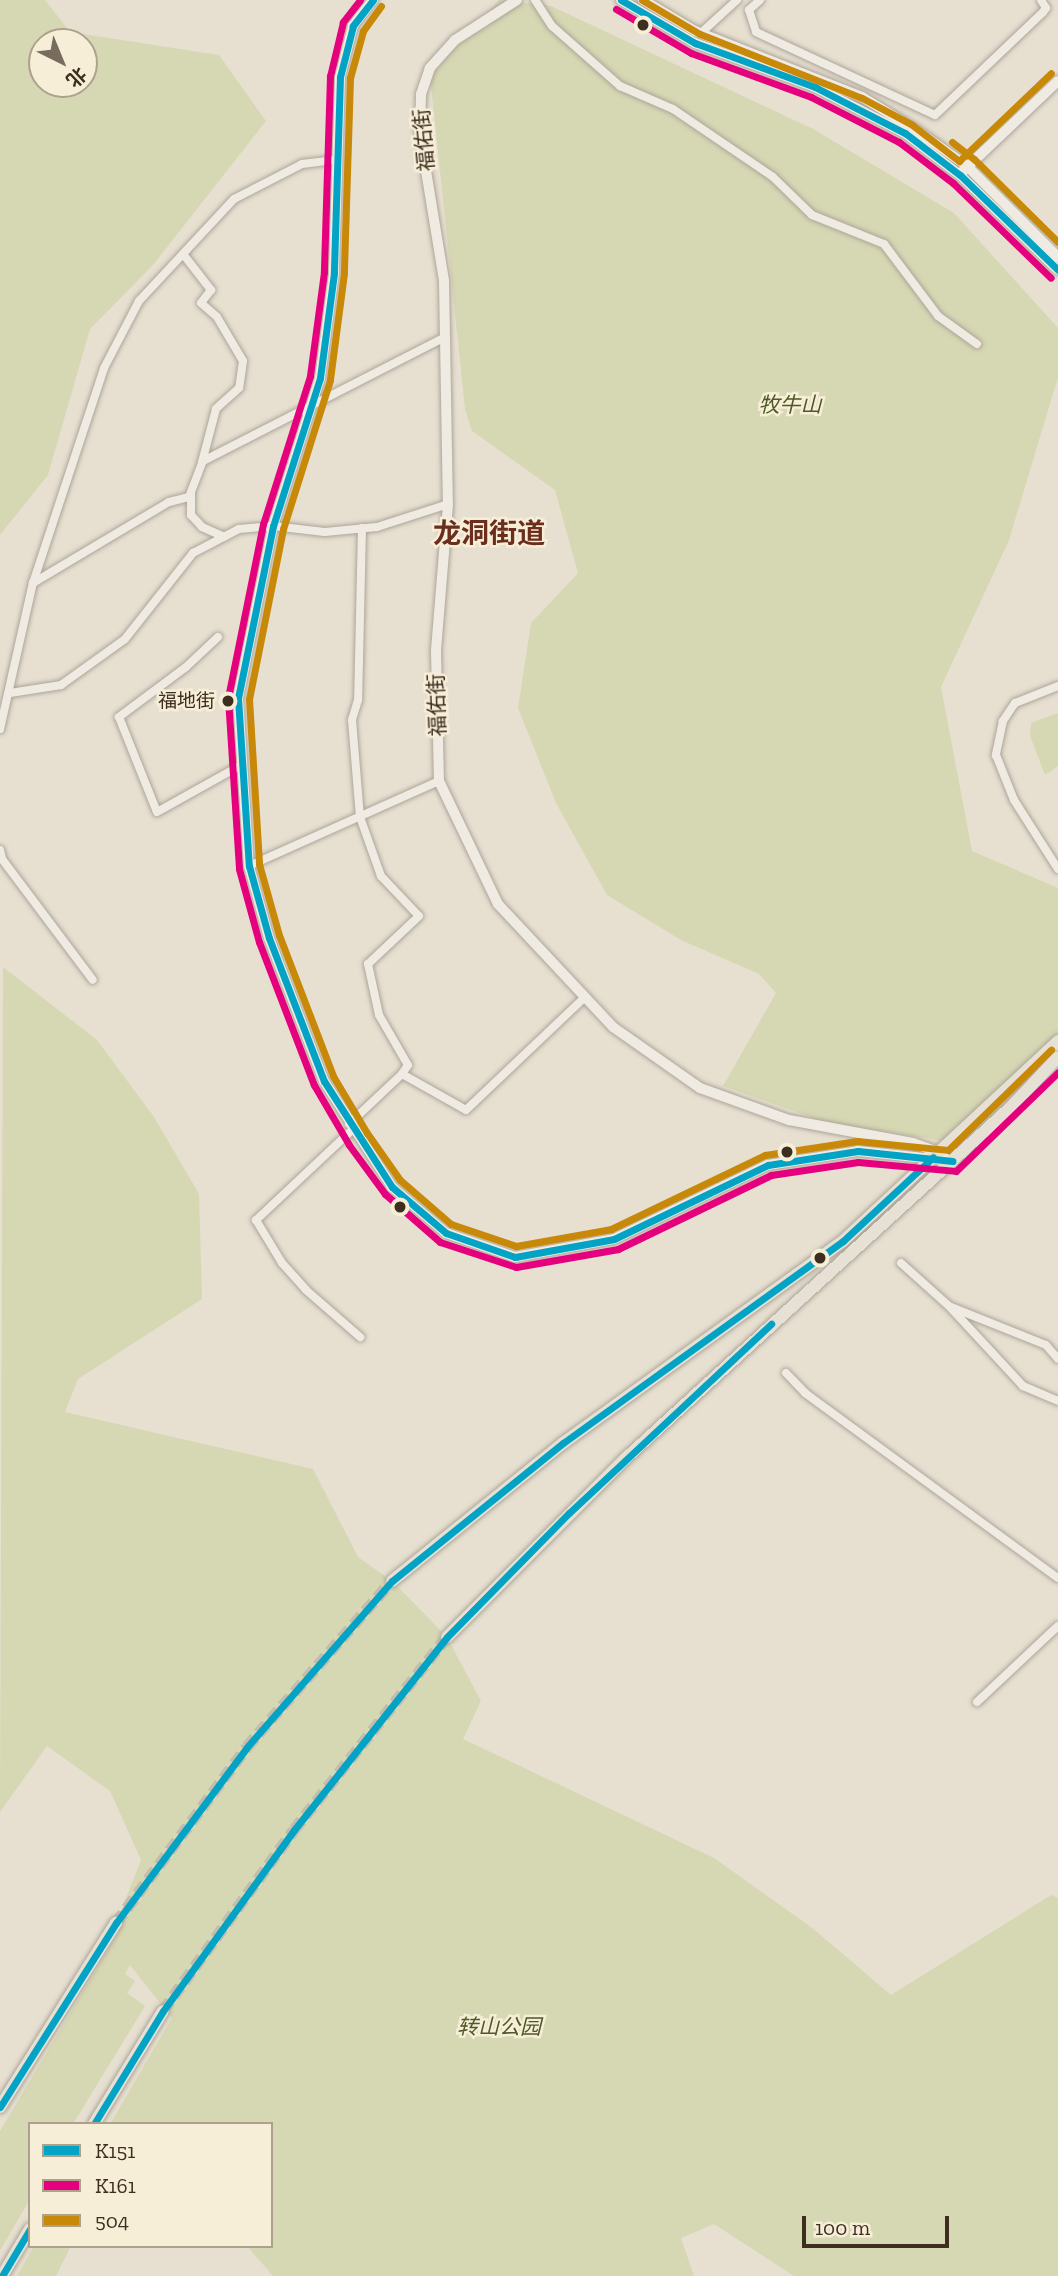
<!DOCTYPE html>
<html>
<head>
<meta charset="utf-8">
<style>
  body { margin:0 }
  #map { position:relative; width:1058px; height:2276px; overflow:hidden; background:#e7e0d1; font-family:"Zilla Slab","Noto Sans SC",serif }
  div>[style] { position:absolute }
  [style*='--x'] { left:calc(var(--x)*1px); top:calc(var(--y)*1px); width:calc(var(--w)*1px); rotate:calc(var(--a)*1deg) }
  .green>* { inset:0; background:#d6d7b3 }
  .primary-tunnel>* { height:12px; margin-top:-6px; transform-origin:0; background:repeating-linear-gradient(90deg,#c5bcae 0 12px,transparent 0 18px) }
  .roads { filter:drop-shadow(0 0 2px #ada599) drop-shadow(0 0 2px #ada599) }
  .minor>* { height:8px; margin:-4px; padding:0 4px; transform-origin:4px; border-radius:4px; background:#efebe3 }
  .tertiary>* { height:10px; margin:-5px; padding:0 5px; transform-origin:5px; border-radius:5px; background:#efebe3 }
  .secondary>* { height:10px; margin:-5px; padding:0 5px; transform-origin:5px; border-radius:5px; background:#efebe3 }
  .primary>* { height:12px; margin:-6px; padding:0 6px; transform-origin:6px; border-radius:6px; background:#e6e1d4 }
  .bus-1>* { height:7px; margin:-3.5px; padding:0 3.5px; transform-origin:3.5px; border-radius:3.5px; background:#03a3c5 }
  .bus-2>* { height:7px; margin:-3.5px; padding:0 3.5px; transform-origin:3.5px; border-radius:3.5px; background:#e5007d }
  .bus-3>* { height:7px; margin:-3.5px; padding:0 3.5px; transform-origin:3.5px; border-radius:3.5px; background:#c88808 }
  .dots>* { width:19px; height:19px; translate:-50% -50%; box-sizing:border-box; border:4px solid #f7eed8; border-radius:50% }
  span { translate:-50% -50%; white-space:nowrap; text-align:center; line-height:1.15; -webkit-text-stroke:5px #f7eed8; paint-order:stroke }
  .bus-label { font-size:19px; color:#3d2e20 }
  .right { translate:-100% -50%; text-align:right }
  .street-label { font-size:21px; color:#3d2e20 }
  .park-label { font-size:21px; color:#4d5a26; font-style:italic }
  .district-label { font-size:28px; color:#6b2e1e; font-weight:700 }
  .legend { position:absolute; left:28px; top:2122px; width:245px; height:126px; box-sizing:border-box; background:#f7eed8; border:2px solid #ada18e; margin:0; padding:9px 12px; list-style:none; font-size:21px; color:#3d2e20 }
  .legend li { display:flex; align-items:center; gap:14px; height:35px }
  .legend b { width:35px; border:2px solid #ada18e }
  .north { position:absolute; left:28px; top:28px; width:70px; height:70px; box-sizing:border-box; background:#f7eed8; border:2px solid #ada18e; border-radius:50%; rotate:137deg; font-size:19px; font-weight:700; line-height:28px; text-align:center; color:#3d2e20 }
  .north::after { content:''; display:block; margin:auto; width:24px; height:32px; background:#786c5e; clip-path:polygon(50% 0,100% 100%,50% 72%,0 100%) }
  .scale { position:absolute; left:802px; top:2216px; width:147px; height:32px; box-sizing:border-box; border:4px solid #3d2e20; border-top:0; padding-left:9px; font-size:21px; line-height:24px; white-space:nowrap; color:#3d2e20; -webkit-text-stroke:5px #f7eed8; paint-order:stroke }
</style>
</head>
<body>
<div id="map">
  <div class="green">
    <div style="clip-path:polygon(evenodd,0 0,45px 0,70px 32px,219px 55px,266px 121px,153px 265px,90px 329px,48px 475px,0 535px,0 0,84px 42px,84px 84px,42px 84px,42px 42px,84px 42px)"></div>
    <div style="clip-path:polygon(499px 0,551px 6px,813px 129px,954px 213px,1058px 328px,1058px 377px,1009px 540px,941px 687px,972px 851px,1058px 888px,1058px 1034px,944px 1141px,825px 1122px,723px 1086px,776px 993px,759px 974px,681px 940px,607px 895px,556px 803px,518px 708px,531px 623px,578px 573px,555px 490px,472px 431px,465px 409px,430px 76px)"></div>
    <div style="clip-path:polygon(1058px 713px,1058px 766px,1045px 775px,1030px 736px,1031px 723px)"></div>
    <div style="clip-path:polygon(3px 967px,97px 1040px,154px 1117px,199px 1194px,202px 1299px,78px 1379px,65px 1412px,313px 1469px,358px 1557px,392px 1581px,447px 1637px,481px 1701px,463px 1739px,714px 1858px,811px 1927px,891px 1995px,1051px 1895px,1058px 1898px,1058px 2276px,794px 2276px,714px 2224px,681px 2238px,694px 2276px,273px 2276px,247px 2246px,271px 2246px,271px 2124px,110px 2124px,172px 2018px,130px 1965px,125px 1974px,135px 1981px,127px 1993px,145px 2006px,73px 2124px,30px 2124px,30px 2199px,0 2251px,0 2131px,118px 1933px,116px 1923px,141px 1860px,110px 1791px,47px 1746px,0 1812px)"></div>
    <div style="clip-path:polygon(34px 2246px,71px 2246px,56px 2276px,17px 2276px)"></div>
  </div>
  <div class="primary-tunnel">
    <div style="--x:116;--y:1923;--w:219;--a:-53.3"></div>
    <div style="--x:247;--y:1747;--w:220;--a:-48.9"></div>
    <div style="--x:163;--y:2011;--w:223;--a:-54.1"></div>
    <div style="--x:294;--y:1830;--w:246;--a:-51.6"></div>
  </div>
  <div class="roads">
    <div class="minor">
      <div style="--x:535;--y:0;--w:31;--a:57"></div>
      <div style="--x:552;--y:26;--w:91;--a:41.4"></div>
      <div style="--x:620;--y:86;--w:58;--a:23.5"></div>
      <div style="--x:673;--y:109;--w:121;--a:34.2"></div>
      <div style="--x:773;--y:177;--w:54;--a:44.3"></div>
      <div style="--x:812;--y:215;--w:78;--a:21.9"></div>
      <div style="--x:884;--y:244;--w:90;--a:53.1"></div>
      <div style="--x:938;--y:316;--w:48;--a:35.7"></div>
      <div style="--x:760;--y:0;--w:15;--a:138"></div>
      <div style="--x:749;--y:10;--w:23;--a:72"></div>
      <div style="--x:756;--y:32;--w:197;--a:24.9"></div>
      <div style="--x:935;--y:115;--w:149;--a:-43.6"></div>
      <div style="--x:1043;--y:12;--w:5;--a:-53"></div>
      <div style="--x:1046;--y:8;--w:9;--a:-122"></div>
      <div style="--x:701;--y:33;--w:49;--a:-42.5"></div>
      <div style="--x:183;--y:254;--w:46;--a:52.1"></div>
      <div style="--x:211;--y:290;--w:16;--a:128"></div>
      <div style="--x:201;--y:303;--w:21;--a:41"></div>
      <div style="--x:217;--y:317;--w:51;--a:59.4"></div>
      <div style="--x:243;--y:361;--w:27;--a:98"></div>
      <div style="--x:239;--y:388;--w:31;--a:138"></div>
      <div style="--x:216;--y:409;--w:55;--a:104.8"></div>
      <div style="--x:191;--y:494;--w:21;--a:90"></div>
      <div style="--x:191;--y:515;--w:16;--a:47"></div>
      <div style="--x:202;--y:527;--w:24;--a:24"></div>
      <div style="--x:362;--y:528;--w:172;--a:91.3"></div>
      <div style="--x:358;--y:700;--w:21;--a:107"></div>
      <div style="--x:352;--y:720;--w:97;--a:85.3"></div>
      <div style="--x:360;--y:817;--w:63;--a:70.4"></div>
      <div style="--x:381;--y:876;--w:55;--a:46.5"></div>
      <div style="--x:419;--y:916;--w:70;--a:136.7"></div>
      <div style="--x:368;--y:964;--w:52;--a:77.8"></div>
      <div style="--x:379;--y:1015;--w:58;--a:59.9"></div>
      <div style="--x:408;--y:1065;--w:11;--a:124"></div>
      <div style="--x:33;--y:583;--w:158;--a:-30.8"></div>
      <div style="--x:169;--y:502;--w:21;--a:-14"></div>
      <div style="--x:189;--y:497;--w:39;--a:-69"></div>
      <div style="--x:203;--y:461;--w:272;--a:-27.1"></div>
      <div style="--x:218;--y:637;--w:44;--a:136.8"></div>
      <div style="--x:186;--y:667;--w:84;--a:143.3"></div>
      <div style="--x:119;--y:717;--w:102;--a:68.2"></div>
      <div style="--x:157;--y:812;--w:98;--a:-29.2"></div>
      <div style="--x:1058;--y:686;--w:46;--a:158.4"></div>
      <div style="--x:1015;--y:703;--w:22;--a:124"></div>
      <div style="--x:1003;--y:721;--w:35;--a:102"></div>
      <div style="--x:996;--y:755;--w:48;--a:68.2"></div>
      <div style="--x:1014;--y:800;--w:82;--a:57.5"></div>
      <div style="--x:10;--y:693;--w:52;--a:-8.9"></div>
      <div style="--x:61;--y:685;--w:79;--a:-35.7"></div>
      <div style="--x:125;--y:639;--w:110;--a:-51.7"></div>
      <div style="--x:193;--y:553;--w:52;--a:-27.6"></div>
      <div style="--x:239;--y:529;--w:34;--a:-5"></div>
      <div style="--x:273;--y:526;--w:52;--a:6.6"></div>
      <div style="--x:325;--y:532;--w:52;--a:-5.5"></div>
      <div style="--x:377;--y:527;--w:75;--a:-17.9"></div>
      <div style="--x:0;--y:729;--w:150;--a:-77.3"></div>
      <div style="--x:33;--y:583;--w:226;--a:-71.7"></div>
      <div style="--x:104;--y:368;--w:76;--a:-62.4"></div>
      <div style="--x:139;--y:301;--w:139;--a:-47"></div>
      <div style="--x:234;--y:199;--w:76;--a:-27.2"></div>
      <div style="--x:302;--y:164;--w:34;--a:-7"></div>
      <div style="--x:0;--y:850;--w:9;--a:77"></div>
      <div style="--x:2;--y:859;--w:151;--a:53.1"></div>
      <div style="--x:249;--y:866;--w:208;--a:-24.1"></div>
      <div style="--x:349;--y:1124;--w:73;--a:-43.3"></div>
      <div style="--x:402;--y:1074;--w:73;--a:29.4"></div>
      <div style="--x:466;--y:1110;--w:161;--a:-43.5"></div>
      <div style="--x:352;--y:1130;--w:132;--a:136.8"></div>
      <div style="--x:256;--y:1220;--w:50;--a:58.8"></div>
      <div style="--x:282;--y:1263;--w:36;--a:48"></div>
      <div style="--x:306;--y:1290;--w:72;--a:41"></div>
      <div style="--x:901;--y:1263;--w:64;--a:41.9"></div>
      <div style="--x:949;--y:1306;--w:109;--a:47.2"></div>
      <div style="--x:1023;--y:1386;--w:38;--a:23"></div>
      <div style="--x:951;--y:1307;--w:102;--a:21.8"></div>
      <div style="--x:1046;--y:1345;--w:18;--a:49"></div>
      <div style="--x:786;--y:1373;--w:28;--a:46"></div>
      <div style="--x:805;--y:1393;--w:313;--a:36.2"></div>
      <div style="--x:977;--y:1702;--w:111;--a:-43.2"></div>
    </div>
    <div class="tertiary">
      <div style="--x:373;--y:0;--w:33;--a:128"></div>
      <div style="--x:353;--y:26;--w:53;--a:104.3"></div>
      <div style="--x:340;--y:77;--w:196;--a:91.8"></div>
      <div style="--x:334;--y:273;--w:106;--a:97.6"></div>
      <div style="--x:320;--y:378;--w:155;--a:107.6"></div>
      <div style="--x:273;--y:526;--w:176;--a:101.5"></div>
      <div style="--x:238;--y:698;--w:168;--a:86.3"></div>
      <div style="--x:249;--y:866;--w:75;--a:74.5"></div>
      <div style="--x:269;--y:938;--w:153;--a:69"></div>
      <div style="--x:324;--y:1081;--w:126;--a:57.3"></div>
      <div style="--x:392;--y:1187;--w:71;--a:40.4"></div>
      <div style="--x:446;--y:1233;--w:73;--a:19.2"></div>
      <div style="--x:515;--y:1257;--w:101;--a:-10.3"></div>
      <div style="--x:614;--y:1239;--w:171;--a:-25.7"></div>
      <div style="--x:768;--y:1165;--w:91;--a:-8.8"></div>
      <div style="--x:858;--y:1151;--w:95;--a:6.1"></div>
      <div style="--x:517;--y:0;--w:74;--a:147.2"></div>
      <div style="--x:455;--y:40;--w:38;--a:132"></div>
      <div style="--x:430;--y:68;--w:28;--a:109"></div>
      <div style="--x:421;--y:94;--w:40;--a:91.4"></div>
      <div style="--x:420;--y:134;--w:149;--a:80.7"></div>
      <div style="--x:444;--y:281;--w:223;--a:89"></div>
      <div style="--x:448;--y:504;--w:147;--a:94.7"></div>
      <div style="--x:436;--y:651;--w:130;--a:88.7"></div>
      <div style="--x:439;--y:781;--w:136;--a:64.4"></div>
      <div style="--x:498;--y:904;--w:168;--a:46.9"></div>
      <div style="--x:613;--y:1027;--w:106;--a:35"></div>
      <div style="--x:700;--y:1088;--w:95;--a:19.8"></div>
      <div style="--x:789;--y:1120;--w:126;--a:10.5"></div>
      <div style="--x:913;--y:1143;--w:33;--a:20"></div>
      <div style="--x:962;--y:172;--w:132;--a:-43.5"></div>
    </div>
    <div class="secondary">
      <div style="--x:621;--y:0;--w:86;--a:30.2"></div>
      <div style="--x:695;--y:43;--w:128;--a:20.1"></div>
      <div style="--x:815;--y:87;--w:101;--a:27.1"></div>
      <div style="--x:905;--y:133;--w:69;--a:37.4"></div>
      <div style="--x:960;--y:175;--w:136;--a:44.1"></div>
      <div style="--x:643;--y:0;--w:61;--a:30.8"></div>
      <div style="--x:695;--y:31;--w:180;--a:21.6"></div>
      <div style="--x:862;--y:97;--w:63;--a:31.4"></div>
      <div style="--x:916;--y:130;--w:62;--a:35.2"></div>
      <div style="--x:967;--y:166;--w:129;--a:45"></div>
    </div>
    <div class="primary">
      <div style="--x:392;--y:1581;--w:220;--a:-38.9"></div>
      <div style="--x:563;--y:1443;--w:345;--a:-35.8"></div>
      <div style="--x:843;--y:1241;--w:294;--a:-42.9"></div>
      <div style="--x:447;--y:1637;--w:252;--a:-45"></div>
      <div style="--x:625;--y:1459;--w:521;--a:-42.36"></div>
      <div style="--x:1010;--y:1108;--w:70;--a:-46.7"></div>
      <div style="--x:0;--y:2107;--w:218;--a:-57.8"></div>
      <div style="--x:94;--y:2124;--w:132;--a:-58.6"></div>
      <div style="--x:2;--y:2276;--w:55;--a:-59.2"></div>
    </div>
  </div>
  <div class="bus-1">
    <div style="--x:373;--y:0;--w:33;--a:128"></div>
    <div style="--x:353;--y:26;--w:53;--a:104.3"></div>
    <div style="--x:340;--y:77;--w:196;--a:91.8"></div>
    <div style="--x:334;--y:273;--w:106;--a:97.6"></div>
    <div style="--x:320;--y:378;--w:155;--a:107.6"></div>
    <div style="--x:273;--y:526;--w:176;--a:101.5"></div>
    <div style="--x:238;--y:698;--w:168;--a:86.3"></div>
    <div style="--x:249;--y:866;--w:75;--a:74.5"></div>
    <div style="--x:269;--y:938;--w:153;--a:69"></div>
    <div style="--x:324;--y:1081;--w:126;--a:57.3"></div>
    <div style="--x:392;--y:1187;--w:71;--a:40.4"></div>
    <div style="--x:446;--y:1233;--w:73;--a:19.2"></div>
    <div style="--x:515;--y:1257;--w:101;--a:-10.3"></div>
    <div style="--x:614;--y:1239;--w:171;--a:-25.7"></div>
    <div style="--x:768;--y:1165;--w:91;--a:-8.8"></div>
    <div style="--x:858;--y:1151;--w:95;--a:6.1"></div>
    <div style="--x:621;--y:0;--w:86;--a:30.2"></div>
    <div style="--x:695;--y:43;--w:128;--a:20.1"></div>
    <div style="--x:815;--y:87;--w:101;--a:27.1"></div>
    <div style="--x:905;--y:133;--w:69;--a:37.4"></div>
    <div style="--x:960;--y:175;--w:136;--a:44.1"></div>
    <div style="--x:0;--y:2107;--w:218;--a:-57.8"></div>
    <div style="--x:116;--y:1923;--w:219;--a:-53.3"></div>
    <div style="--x:247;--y:1747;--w:220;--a:-48.9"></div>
    <div style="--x:392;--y:1581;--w:220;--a:-38.9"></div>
    <div style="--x:563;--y:1443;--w:345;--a:-35.8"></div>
    <div style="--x:843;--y:1241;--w:123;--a:-43"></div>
    <div style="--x:94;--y:2124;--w:132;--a:-58.6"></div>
    <div style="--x:163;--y:2011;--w:223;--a:-54.1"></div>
    <div style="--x:294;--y:1830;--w:246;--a:-51.6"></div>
    <div style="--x:447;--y:1637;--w:174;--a:-45.5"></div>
    <div style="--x:569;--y:1513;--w:277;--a:-43.1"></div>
    <div style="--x:2;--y:2276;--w:55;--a:-59.2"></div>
  </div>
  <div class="bus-2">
    <div style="--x:360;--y:0;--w:28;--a:128"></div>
    <div style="--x:343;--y:22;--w:56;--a:103.5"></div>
    <div style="--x:330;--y:76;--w:196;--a:91.8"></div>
    <div style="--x:324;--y:272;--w:105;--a:97.7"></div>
    <div style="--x:310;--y:376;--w:155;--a:107.6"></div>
    <div style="--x:263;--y:524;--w:177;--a:101.4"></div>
    <div style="--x:228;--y:698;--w:171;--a:86.3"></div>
    <div style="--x:239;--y:869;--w:76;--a:74.7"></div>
    <div style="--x:259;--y:942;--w:153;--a:69"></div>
    <div style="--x:314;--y:1085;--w:69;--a:59.7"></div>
    <div style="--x:349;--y:1145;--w:61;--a:53.7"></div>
    <div style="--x:385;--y:1194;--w:73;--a:41.1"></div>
    <div style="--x:440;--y:1242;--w:80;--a:18.2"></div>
    <div style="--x:516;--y:1267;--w:104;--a:-10"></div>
    <div style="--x:618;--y:1249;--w:170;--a:-25.8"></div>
    <div style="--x:771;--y:1175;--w:88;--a:-8.5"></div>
    <div style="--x:858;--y:1162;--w:98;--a:5.2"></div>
    <div style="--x:956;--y:1171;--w:142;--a:-44.1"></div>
    <div style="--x:616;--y:9;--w:87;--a:30.4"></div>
    <div style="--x:691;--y:53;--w:128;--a:20.1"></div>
    <div style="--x:811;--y:97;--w:99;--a:27.1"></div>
    <div style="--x:899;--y:142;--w:68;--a:37.2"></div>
    <div style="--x:953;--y:183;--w:136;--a:44.1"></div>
  </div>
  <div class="bus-3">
    <div style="--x:642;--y:0;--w:67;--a:30.4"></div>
    <div style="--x:700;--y:34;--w:174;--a:21.6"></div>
    <div style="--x:862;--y:98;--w:55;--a:28"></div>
    <div style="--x:911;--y:124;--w:61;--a:37.6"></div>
    <div style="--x:959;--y:161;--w:127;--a:-43.7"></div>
    <div style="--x:381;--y:6;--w:31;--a:126"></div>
    <div style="--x:363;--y:31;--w:49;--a:105.5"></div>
    <div style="--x:350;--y:78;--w:195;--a:91.8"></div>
    <div style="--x:344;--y:273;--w:108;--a:97.5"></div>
    <div style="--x:330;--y:380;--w:156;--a:107.5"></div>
    <div style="--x:283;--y:529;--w:173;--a:101.3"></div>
    <div style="--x:249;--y:699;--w:165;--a:86.5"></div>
    <div style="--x:259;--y:864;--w:74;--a:74.3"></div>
    <div style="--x:279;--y:935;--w:151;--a:69"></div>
    <div style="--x:333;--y:1076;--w:66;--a:59.2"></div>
    <div style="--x:367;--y:1133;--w:57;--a:54.9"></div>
    <div style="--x:400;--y:1180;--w:67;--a:40.8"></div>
    <div style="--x:451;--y:1224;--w:69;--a:18.7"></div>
    <div style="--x:516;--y:1246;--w:97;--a:-10.1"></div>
    <div style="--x:611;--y:1229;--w:171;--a:-25.7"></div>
    <div style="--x:765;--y:1155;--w:93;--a:-8.7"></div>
    <div style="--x:857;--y:1141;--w:91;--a:5.6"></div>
    <div style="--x:948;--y:1150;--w:144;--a:-44.2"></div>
    <div style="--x:952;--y:142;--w:28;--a:38"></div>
    <div style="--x:974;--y:159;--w:118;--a:44.7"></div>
  </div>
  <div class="dots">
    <div style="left:643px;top:25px;background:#3d2e20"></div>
    <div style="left:228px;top:701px;background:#3d2e20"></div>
    <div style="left:787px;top:1152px;background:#3d2e20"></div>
    <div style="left:400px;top:1207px;background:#3d2e20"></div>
    <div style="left:820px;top:1258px;background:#3d2e20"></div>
  </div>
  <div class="bus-label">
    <span class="right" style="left:215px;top:701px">福地街</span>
  </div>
  <div class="street-label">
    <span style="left:424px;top:140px;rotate:-95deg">福佑街</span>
    <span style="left:437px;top:705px;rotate:-92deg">福佑街</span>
  </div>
  <div class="park-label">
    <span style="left:790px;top:405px">牧牛山</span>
    <span style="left:499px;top:2027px">转山公园</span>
  </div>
  <div class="district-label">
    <span style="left:489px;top:534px">龙洞街道</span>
  </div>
  <ul class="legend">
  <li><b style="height:9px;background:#03a3c5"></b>K151</li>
  <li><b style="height:9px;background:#e5007d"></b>K161</li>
  <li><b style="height:9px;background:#c88808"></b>504</li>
  </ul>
  <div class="north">北</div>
  <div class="scale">100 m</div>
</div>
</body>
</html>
